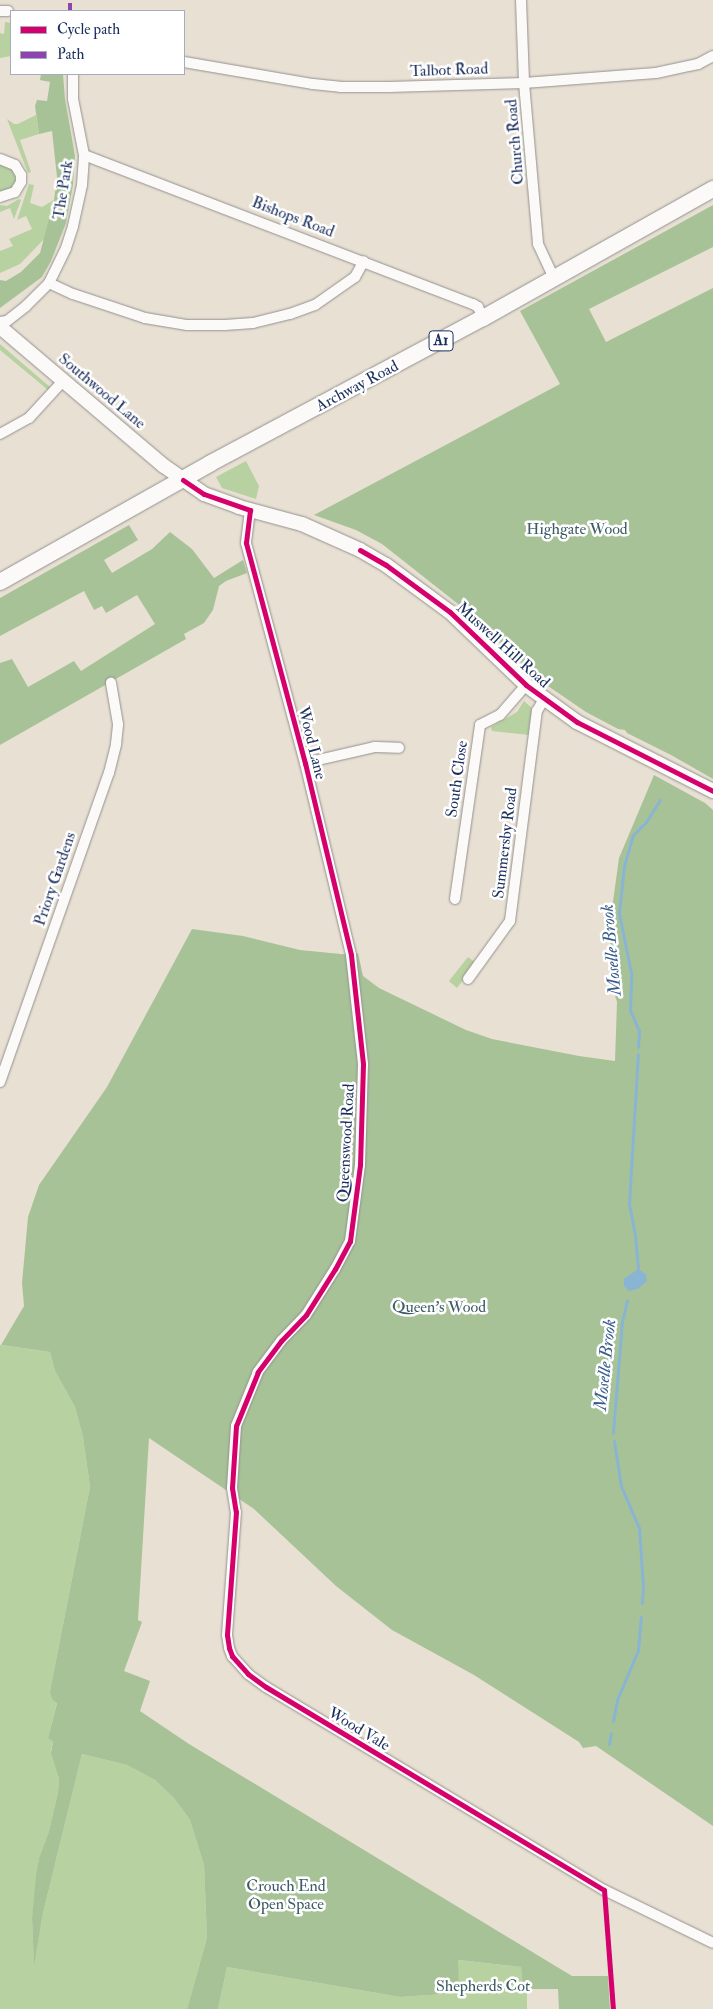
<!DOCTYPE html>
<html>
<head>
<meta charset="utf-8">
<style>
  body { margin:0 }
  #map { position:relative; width:713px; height:2009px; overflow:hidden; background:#e8e0d2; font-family:"IM FELL Double Pica",serif }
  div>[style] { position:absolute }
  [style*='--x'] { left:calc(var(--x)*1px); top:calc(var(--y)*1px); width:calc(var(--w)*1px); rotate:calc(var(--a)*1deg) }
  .green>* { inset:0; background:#b7d1a0 }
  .forest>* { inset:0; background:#a8c298 }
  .water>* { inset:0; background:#89b5d3 }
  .stream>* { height:3px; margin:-1.5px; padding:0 1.5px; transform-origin:1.5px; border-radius:1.5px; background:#89b5d3 }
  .roads { filter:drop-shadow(0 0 1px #929192) drop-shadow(0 0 1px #929192) }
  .minor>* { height:10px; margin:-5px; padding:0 5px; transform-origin:5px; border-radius:5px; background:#fcfaf8 }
  .secondary>* { height:14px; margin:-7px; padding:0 7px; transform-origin:7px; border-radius:7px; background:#fcfaf8 }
  .trunk>* { height:16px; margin:-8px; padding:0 8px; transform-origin:8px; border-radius:8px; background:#fcfaf8 }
  .quiet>* { height:4px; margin-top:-2px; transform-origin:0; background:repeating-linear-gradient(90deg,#8e44ad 0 8px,transparent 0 12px) }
  .cycleway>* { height:5px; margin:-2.5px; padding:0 2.5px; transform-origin:2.5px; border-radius:2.5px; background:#d6006c }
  span { translate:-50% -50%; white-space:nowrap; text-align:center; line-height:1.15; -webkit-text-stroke:5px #fff; paint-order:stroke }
  .shield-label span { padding:1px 4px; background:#fff; border:1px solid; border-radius:4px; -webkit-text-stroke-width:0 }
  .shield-label { font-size:15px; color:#1b2f5e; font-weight:700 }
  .street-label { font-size:16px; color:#1b2f5e }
  .park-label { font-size:16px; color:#3e5c66 }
  .water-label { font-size:18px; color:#375d8d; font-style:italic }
  .legend { position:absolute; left:10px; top:10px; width:175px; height:65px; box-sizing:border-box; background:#fff; border:1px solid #a4acbf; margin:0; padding:6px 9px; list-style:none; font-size:15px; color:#1b2f5e }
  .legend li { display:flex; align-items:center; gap:10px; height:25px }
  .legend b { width:25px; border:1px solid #a4acbf }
</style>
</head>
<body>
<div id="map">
  <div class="green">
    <div style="clip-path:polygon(5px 22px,11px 23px,11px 56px,0 58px,0 33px,4px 34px)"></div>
    <div style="clip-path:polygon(36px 115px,39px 134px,20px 140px,31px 172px,28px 173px,7px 119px,14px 124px,18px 124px)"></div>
    <div style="clip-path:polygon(0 162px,13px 169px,16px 181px,11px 190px,0 192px)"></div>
    <div style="clip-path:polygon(29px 184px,34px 185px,30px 203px,42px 207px,54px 200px,46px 237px,20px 264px,0 273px,0 251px,13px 246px,9px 239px,32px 229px,26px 216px,17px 220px)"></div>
    <div style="clip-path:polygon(19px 199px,21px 200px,14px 219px,10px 208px,0 212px,0 205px,7px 206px)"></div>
    <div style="clip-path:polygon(0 344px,50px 387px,48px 390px,0 350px)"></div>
    <div style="clip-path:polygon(246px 461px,259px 486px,256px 499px,222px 488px,216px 477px)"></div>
    <div style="clip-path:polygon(524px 701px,532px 708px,529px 735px,492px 731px,491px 727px,517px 712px)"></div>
    <div style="clip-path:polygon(468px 957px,476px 963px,457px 988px,449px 981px)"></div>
    <div style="clip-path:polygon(0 1345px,50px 1352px,55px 1371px,75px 1407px,83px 1437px,90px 1487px,50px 1691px,57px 1702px,48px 1738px,53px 1742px,51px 1750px,59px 1779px,58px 1792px,49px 1831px,39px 1858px,32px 1918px,34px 1963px,43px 1913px,82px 1754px,127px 1765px,155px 1780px,174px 1798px,190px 1820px,204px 1865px,207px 1938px,187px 2009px,0 2009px)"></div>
    <div style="clip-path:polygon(457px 1960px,521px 1967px,523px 1989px,527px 1989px,527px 2009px,218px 2009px,227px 1967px,400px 1997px,459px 1993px)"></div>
  </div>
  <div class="forest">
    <div style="clip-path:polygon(41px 74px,63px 74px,65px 99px,75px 156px,73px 185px,66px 223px,51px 261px,42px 277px,0 308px,0 280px,6px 281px,21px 272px,40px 253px,54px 200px,57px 177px,52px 131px,39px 134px,35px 106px,37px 100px,47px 101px,50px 82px,40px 80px)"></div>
    <div style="clip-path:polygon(713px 205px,713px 247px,589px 309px,606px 342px,713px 288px,713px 779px,671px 755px,627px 733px,625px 730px,618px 729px,586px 712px,542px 682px,458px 604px,382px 544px,356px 530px,314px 515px,560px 384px,520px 311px)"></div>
    <div style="clip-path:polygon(129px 525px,138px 540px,104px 560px,112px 573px,152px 549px,170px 532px,192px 549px,214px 578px,243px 560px,247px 573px,226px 581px,219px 586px,213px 610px,204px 623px,184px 634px,186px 639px,0 745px,0 663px,12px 659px,28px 687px,74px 661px,81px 671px,155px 624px,137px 595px,106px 613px,102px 606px,94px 610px,84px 591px,0 636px,0 598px)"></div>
    <div style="clip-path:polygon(654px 775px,705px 803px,713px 810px,713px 1826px,596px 1746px,583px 1748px,579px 1742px,474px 1675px,392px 1630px,336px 1586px,254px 1509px,149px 1438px,138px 1620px,142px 1622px,124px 1671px,150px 1681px,140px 1711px,189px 1744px,572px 1976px,608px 1976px,610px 2009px,559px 2009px,558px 1989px,523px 1989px,521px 1967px,458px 1960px,459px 1993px,400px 1997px,227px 1967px,218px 2009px,187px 2009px,207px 1938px,204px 1865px,190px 1820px,174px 1798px,155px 1780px,127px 1765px,82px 1754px,43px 1913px,34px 1966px,32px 1918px,36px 1876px,39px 1858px,49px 1831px,58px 1792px,59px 1779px,51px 1753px,53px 1742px,48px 1738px,57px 1703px,52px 1699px,50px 1691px,90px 1487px,83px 1437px,75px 1407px,55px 1371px,50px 1352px,1px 1345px,24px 1306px,22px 1283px,28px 1217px,39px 1185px,107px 1087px,192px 929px,243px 936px,300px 950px,351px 955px,358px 953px,363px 976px,379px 988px,466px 1030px,492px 1039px,579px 1056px,615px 1061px,617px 1002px,609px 977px,612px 909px,619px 858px)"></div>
  </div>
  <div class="water">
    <div style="clip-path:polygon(638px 1269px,646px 1274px,647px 1281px,638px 1289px,629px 1291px,624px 1286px,624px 1279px)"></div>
  </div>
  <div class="stream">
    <div style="--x:638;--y:1047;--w:16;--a:-86"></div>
    <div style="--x:639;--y:1031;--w:23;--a:-113"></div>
    <div style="--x:630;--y:1010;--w:37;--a:-88"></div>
    <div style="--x:631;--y:973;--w:61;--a:-101.3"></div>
    <div style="--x:619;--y:913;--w:47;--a:-83.9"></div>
    <div style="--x:624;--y:866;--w:32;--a:-74"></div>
    <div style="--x:633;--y:835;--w:18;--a:-45"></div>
    <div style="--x:646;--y:822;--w:26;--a:-58"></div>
    <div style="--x:638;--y:1269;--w:34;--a:-95"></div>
    <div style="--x:635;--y:1235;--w:32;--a:-101"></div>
    <div style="--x:629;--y:1204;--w:150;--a:-86.6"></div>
    <div style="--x:613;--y:1433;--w:111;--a:-85.4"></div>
    <div style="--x:622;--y:1322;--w:22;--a:-77"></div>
    <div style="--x:614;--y:1441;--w:46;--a:81.2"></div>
    <div style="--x:621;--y:1486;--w:46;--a:66.8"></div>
    <div style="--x:639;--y:1528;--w:59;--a:86.1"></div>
    <div style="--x:643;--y:1587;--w:16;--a:94"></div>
    <div style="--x:613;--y:1721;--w:21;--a:-79"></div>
    <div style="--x:617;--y:1700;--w:54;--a:-67.2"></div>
    <div style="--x:638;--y:1650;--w:33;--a:-85"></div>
    <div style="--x:609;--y:1744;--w:11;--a:-80"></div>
  </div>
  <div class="roads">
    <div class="minor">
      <div style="--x:521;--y:0;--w:83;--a:87.9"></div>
      <div style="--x:524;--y:83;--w:162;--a:85"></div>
      <div style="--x:538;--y:244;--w:38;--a:65"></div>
      <div style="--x:0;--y:11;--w:8;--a:0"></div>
      <div style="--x:184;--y:62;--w:131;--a:9.7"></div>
      <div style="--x:313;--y:84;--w:27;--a:6"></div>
      <div style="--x:340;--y:87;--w:49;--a:0"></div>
      <div style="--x:389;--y:87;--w:135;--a:-1.7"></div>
      <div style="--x:524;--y:83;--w:132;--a:-4.3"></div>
      <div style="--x:656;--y:73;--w:43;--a:-12.1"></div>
      <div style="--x:698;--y:64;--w:17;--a:-28"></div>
      <div style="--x:84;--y:155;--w:417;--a:21"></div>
      <div style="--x:473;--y:304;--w:6;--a:31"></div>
      <div style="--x:478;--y:307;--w:12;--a:66"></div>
      <div style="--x:0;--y:159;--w:16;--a:22"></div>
      <div style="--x:15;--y:165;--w:12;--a:59"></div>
      <div style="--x:21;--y:175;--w:7;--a:90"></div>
      <div style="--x:21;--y:182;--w:12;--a:121"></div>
      <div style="--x:15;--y:192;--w:16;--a:162"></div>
      <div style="--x:49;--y:283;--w:26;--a:25"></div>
      <div style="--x:73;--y:294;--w:76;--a:18.4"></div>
      <div style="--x:145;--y:318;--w:43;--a:9.5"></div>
      <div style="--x:187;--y:325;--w:38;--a:0"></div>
      <div style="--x:225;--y:325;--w:28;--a:-4"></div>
      <div style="--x:253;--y:323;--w:38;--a:-14"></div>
      <div style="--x:290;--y:314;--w:27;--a:-20"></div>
      <div style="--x:315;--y:305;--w:49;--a:-35"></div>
      <div style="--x:355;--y:277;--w:18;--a:-61"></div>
      <div style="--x:0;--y:322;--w:7;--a:-8"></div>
      <div style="--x:7;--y:321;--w:24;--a:-38"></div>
      <div style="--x:26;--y:306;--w:33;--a:-45"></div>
      <div style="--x:49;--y:283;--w:39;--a:-64"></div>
      <div style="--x:66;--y:248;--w:23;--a:-72"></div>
      <div style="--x:73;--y:226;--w:42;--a:-77.6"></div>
      <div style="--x:82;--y:185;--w:30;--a:-86"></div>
      <div style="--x:84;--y:155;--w:57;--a:-101.1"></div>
      <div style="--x:73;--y:99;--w:25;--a:-90"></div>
      <div style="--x:0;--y:434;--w:33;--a:-29"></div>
      <div style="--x:29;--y:418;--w:50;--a:-47.4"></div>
      <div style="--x:250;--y:510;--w:33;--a:97"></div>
      <div style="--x:246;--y:543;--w:228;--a:75"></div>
      <div style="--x:305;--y:763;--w:197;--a:76.5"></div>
      <div style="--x:351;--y:955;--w:110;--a:83.7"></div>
      <div style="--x:363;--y:1064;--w:101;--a:91.7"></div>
      <div style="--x:360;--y:1165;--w:77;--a:97.5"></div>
      <div style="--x:350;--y:1241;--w:32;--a:118"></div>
      <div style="--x:335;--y:1269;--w:54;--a:122.2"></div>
      <div style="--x:306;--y:1315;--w:36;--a:134"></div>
      <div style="--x:281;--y:1341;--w:39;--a:127"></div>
      <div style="--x:258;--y:1372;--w:58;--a:112.2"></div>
      <div style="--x:236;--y:1426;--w:62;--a:93.7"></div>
      <div style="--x:232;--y:1488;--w:24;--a:81"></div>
      <div style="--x:236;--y:1512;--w:123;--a:94.2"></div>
      <div style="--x:227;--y:1635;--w:13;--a:81"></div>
      <div style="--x:229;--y:1648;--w:9;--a:69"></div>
      <div style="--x:232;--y:1656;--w:24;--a:48"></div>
      <div style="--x:248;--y:1674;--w:22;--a:36"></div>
      <div style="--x:266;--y:1687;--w:394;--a:31"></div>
      <div style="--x:604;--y:1890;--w:121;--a:25.9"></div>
      <div style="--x:305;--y:763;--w:72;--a:-12.9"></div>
      <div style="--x:375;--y:747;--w:24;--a:2"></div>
      <div style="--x:455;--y:899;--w:176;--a:-81.8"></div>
      <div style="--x:480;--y:725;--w:22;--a:-27"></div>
      <div style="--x:500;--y:715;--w:40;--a:-49"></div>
      <div style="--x:468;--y:979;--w:72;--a:-54.1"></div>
      <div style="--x:510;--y:921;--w:212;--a:-82.7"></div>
      <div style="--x:537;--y:711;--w:14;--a:-60"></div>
      <div style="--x:0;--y:1082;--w:328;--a:-70.6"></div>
      <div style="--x:109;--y:773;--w:30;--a:-76"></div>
      <div style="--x:116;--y:744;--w:20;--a:-84"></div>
      <div style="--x:118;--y:724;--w:42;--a:-99.7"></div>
    </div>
    <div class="secondary">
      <div style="--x:0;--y:327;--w:215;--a:40.3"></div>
      <div style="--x:164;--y:466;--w:49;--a:35"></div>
      <div style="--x:204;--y:494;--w:37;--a:20"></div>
      <div style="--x:239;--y:507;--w:65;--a:15.1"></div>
      <div style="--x:302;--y:524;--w:64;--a:24.1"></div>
      <div style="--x:360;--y:550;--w:30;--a:30"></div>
      <div style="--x:386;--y:565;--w:79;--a:36.3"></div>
      <div style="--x:450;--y:612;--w:105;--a:43.8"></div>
      <div style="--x:526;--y:685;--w:63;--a:36"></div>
      <div style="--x:577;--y:722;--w:153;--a:26.9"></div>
    </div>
    <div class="trunk">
      <div style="--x:0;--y:582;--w:242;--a:-29.4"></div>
      <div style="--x:211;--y:463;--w:308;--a:-28.1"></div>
      <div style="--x:483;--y:318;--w:264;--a:-29.3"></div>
    </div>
  </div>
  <div class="quiet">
    <div style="--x:70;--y:11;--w:11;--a:-90"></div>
  </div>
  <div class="cycleway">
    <div style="--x:183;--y:480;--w:25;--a:34"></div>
    <div style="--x:204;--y:494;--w:49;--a:19.2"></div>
    <div style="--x:250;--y:510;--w:33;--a:97"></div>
    <div style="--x:246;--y:543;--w:228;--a:75"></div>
    <div style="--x:305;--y:763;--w:197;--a:76.5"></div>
    <div style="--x:351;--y:955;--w:110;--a:83.7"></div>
    <div style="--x:363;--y:1064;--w:101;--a:91.7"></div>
    <div style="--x:360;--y:1165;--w:77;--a:97.5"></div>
    <div style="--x:350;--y:1241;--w:32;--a:118"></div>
    <div style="--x:335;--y:1269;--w:54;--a:122.2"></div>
    <div style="--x:306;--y:1315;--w:36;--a:134"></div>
    <div style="--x:281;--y:1341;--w:39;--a:127"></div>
    <div style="--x:258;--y:1372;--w:58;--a:112.2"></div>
    <div style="--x:236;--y:1426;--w:62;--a:93.7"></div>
    <div style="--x:232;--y:1488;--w:24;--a:81"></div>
    <div style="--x:236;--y:1512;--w:123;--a:94.2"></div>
    <div style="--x:227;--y:1635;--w:13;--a:81"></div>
    <div style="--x:229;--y:1648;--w:9;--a:69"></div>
    <div style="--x:232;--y:1656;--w:24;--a:48"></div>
    <div style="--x:248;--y:1674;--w:22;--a:36"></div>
    <div style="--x:266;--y:1687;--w:394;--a:31"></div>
    <div style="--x:604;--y:1890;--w:119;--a:85.7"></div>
    <div style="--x:360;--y:550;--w:30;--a:30"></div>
    <div style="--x:386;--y:565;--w:79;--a:36.3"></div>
    <div style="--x:450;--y:612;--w:105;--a:43.8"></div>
    <div style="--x:526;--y:685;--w:63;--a:36"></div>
    <div style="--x:577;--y:722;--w:153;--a:26.9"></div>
  </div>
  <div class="shield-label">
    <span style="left:441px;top:341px">A1</span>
  </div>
  <div class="street-label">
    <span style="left:449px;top:70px;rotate:-2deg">Talbot Road</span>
    <span style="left:515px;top:142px;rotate:-95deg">Church Road</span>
    <span style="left:63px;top:190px;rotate:-81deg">The Park</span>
    <span style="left:293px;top:217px;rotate:21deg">Bishops Road</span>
    <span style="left:357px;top:386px;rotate:-28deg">Archway Road</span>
    <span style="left:102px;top:391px;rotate:40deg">Southwood Lane</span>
    <span style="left:503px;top:645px;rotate:42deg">Muswell Hill Road</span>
    <span style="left:312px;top:743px;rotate:76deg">Wood Lane</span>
    <span style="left:457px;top:779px;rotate:-82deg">South Close</span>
    <span style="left:505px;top:843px;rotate:-83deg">Summersby Road</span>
    <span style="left:55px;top:879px;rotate:-71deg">Priory Gardens</span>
    <span style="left:346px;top:1143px;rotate:-87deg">Queenswood Road</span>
    <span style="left:359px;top:1729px;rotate:31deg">Wood Vale</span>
  </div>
  <div class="park-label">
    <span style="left:577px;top:529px">Highgate Wood</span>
    <span style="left:439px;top:1307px">Queen’s Wood</span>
    <span style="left:286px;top:1895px">Crouch End<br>Open Space</span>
    <span style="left:483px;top:1986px">Shepherds Cot</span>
  </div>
  <div class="water-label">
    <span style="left:612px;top:950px;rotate:-95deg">Moselle Brook</span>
    <span style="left:606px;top:1365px;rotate:-84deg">Moselle Brook</span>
  </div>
  <ul class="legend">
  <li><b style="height:6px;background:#d6006c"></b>Cycle path</li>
  <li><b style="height:6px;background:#8e44ad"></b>Path</li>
  </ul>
</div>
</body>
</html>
